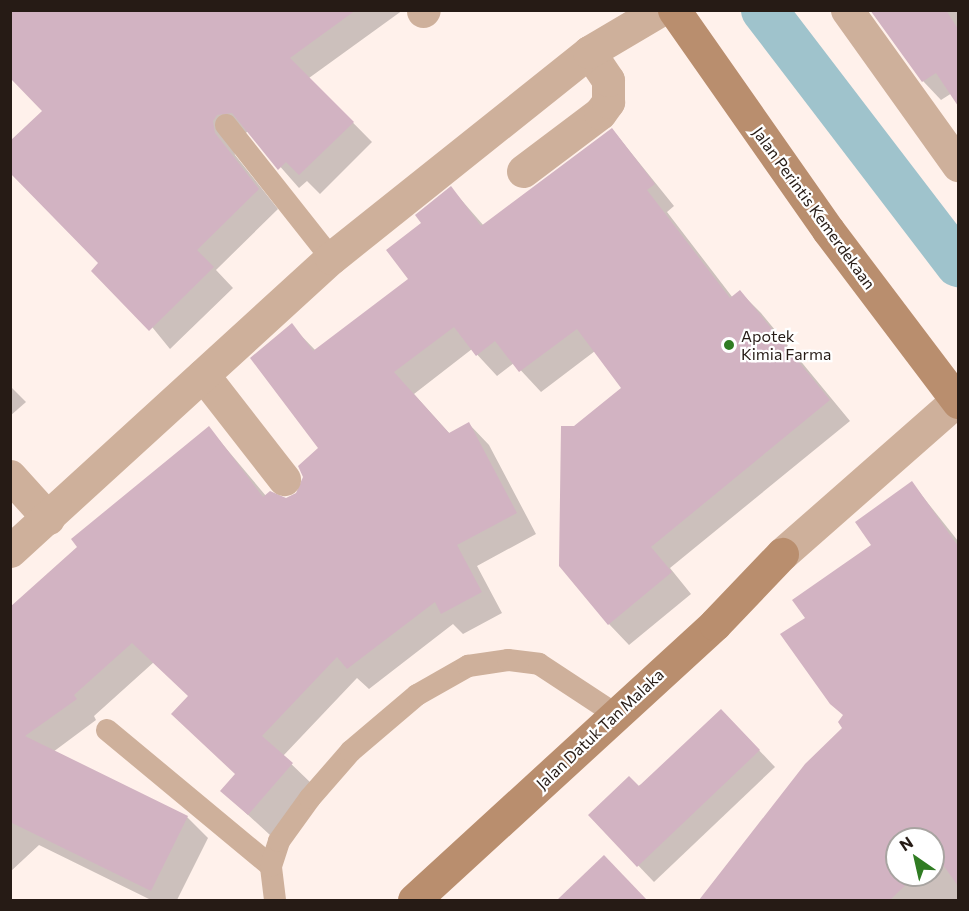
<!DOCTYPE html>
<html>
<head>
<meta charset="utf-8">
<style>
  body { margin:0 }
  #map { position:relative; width:969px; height:911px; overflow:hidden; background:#fff1eb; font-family:Commissioner,sans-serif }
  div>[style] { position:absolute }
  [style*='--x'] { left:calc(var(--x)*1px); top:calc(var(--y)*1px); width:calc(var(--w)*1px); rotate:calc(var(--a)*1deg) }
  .shadow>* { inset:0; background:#0003 }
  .canal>* { height:46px; margin:-23px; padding:0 23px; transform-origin:23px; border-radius:23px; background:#9fc3cc }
  .building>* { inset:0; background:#d2b3c2 }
  .lane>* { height:22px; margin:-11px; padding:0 11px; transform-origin:11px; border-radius:11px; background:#ceb09b }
  .street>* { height:33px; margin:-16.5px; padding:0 16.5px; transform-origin:16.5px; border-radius:16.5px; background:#ceb09b }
  .secondary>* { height:33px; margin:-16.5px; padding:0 16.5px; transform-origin:16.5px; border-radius:16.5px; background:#b98e6e }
  .dots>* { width:16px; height:16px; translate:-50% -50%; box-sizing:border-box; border:3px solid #fff; border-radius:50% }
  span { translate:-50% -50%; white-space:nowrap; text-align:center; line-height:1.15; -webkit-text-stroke:4.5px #fff; paint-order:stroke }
  .street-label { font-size:16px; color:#261b15 }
  .poi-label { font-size:16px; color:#261b15 }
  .left { translate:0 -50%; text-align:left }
  .frame { position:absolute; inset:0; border:12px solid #261b15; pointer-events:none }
  .north { position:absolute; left:885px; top:827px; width:60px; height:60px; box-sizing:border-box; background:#fff; border:2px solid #a8a4a1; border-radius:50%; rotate:326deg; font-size:16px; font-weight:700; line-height:24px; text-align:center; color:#261b15 }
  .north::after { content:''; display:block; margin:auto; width:21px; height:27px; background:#307c23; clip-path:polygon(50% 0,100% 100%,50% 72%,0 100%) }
</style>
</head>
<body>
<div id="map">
  <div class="shadow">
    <div style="clip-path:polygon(10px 10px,403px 10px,309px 78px,372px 142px,320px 194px,307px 181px,299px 188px,249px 131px,233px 140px,235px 155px,278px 209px,216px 270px,233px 288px,170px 349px,100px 263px)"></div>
    <div style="clip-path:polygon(876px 10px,958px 10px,958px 103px,952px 93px,941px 100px,923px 81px,874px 12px)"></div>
    <div style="clip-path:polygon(612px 129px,674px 206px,667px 212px,733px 298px,740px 292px,761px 313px,850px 421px,670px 568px,691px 594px,629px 645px,609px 624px,575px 427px,623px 388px,595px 351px,541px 392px,514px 363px,497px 376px,472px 349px,414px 394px,450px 434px,469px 424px,489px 445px,536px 534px,477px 566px,502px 613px,463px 634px,453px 624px,369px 689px,357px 678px,283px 756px,313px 785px,270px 835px,222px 791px,236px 775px,190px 696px,154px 662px,94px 716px,96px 720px,53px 752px,187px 817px,208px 838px,177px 900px,151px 900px,39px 845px,10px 872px,10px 615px,209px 428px,266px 496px,286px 499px,297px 495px,320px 448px,291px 325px,316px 351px,410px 279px,423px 224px,451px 188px,484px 226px)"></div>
    <div style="clip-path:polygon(10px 386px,26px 402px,10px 416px)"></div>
    <div style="clip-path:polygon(evenodd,912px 483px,958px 541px,958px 900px,861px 900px,842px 881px,826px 900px,701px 900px,806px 765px,844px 728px,844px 716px,807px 618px,873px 545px,912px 483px,897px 839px,933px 839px,933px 875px,897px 875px,897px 839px)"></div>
    <div style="clip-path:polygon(737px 727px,775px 767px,654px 882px,590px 815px)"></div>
    <div style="clip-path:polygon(604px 858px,646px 900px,559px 900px)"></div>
  </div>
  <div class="canal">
    <div style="--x:764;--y:10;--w:320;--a:52.6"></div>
  </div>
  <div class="building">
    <div style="clip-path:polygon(10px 10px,356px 10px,290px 58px,354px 122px,299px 175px,286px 162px,278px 170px,232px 113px,217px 115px,213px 121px,215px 133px,259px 189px,197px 250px,214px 267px,149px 331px,91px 271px,98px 263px,10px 173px,10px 141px,42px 111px,10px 78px)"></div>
    <div style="clip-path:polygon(870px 10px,946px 10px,958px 29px,958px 106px,936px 73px,922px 82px)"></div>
    <div style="clip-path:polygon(612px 128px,655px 184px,647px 190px,730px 298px,740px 290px,830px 400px,651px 547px,672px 572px,608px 625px,559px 566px,561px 426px,574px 426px,621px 388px,577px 329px,519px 372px,495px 341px,476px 356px,454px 327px,394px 372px,449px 433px,469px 422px,517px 513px,457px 545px,482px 592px,441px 614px,435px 602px,347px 669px,337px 657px,262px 736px,293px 763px,248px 815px,220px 791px,235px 774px,171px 714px,188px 696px,132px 643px,74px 695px,77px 699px,25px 736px,188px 816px,151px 891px,10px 822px,10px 607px,77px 547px,71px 539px,209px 426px,263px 497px,270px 491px,286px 498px,296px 493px,303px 477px,298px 466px,318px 448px,250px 358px,292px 323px,313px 351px,408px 279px,386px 250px,421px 223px,415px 215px,451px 186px,481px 226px)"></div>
    <div style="clip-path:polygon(912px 481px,958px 546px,958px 886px,936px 855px,933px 858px,933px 839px,897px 839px,897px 875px,916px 875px,890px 900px,699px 900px,805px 764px,842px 728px,838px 722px,843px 715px,830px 704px,780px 634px,805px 618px,792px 600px,871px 545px,855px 522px)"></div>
    <div style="clip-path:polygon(721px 709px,760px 750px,637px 867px,588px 815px,629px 776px,639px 786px)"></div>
    <div style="clip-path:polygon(604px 855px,647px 900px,557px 900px)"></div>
  </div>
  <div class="lane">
    <div style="--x:226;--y:125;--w:169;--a:51.7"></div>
    <div style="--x:107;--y:730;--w:213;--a:39.7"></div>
    <div style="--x:275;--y:900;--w:34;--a:-97"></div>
    <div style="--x:271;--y:866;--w:26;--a:-72"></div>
    <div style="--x:279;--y:841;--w:53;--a:-54.2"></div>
    <div style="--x:310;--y:798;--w:62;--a:-48.9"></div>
    <div style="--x:351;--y:751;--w:87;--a:-40.3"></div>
    <div style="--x:417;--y:695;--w:59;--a:-29.6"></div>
    <div style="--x:468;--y:666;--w:40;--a:-8.5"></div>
    <div style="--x:508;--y:660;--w:31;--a:7"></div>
    <div style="--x:539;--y:664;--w:91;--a:33.3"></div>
  </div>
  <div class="street">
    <div style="--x:847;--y:10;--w:191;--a:54.4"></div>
    <div style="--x:423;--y:11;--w:1;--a:-45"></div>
    <div style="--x:523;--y:171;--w:96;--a:-37"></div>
    <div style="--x:600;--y:113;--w:14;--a:-54"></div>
    <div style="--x:608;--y:102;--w:22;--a:-90"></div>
    <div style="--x:608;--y:80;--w:34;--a:-124"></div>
    <div style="--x:203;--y:375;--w:132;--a:52.1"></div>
    <div style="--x:10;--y:476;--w:57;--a:47.9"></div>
    <div style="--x:10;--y:551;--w:435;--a:-42.4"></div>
    <div style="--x:331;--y:258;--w:330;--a:-38.6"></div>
    <div style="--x:589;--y:52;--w:82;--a:-30.6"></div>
    <div style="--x:782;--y:554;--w:233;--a:-41.3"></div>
  </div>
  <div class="secondary">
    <div style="--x:674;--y:10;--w:269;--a:55"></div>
    <div style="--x:828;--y:230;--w:216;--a:52.9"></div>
    <div style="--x:414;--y:900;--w:408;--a:-42.5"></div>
    <div style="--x:715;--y:624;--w:97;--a:-46.3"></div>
  </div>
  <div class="dots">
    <div style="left:729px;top:345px;background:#307c23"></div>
  </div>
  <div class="street-label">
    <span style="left:814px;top:208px;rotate:54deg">Jalan Perintis Kemerdekaan</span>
    <span style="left:600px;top:729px;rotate:-43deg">Jalan Datuk Tan Malaka</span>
  </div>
  <div class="poi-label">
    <span class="left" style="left:741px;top:345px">Apotek<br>Kimia Farma</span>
  </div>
  <div class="frame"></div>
  <div class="north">N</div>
</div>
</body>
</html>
